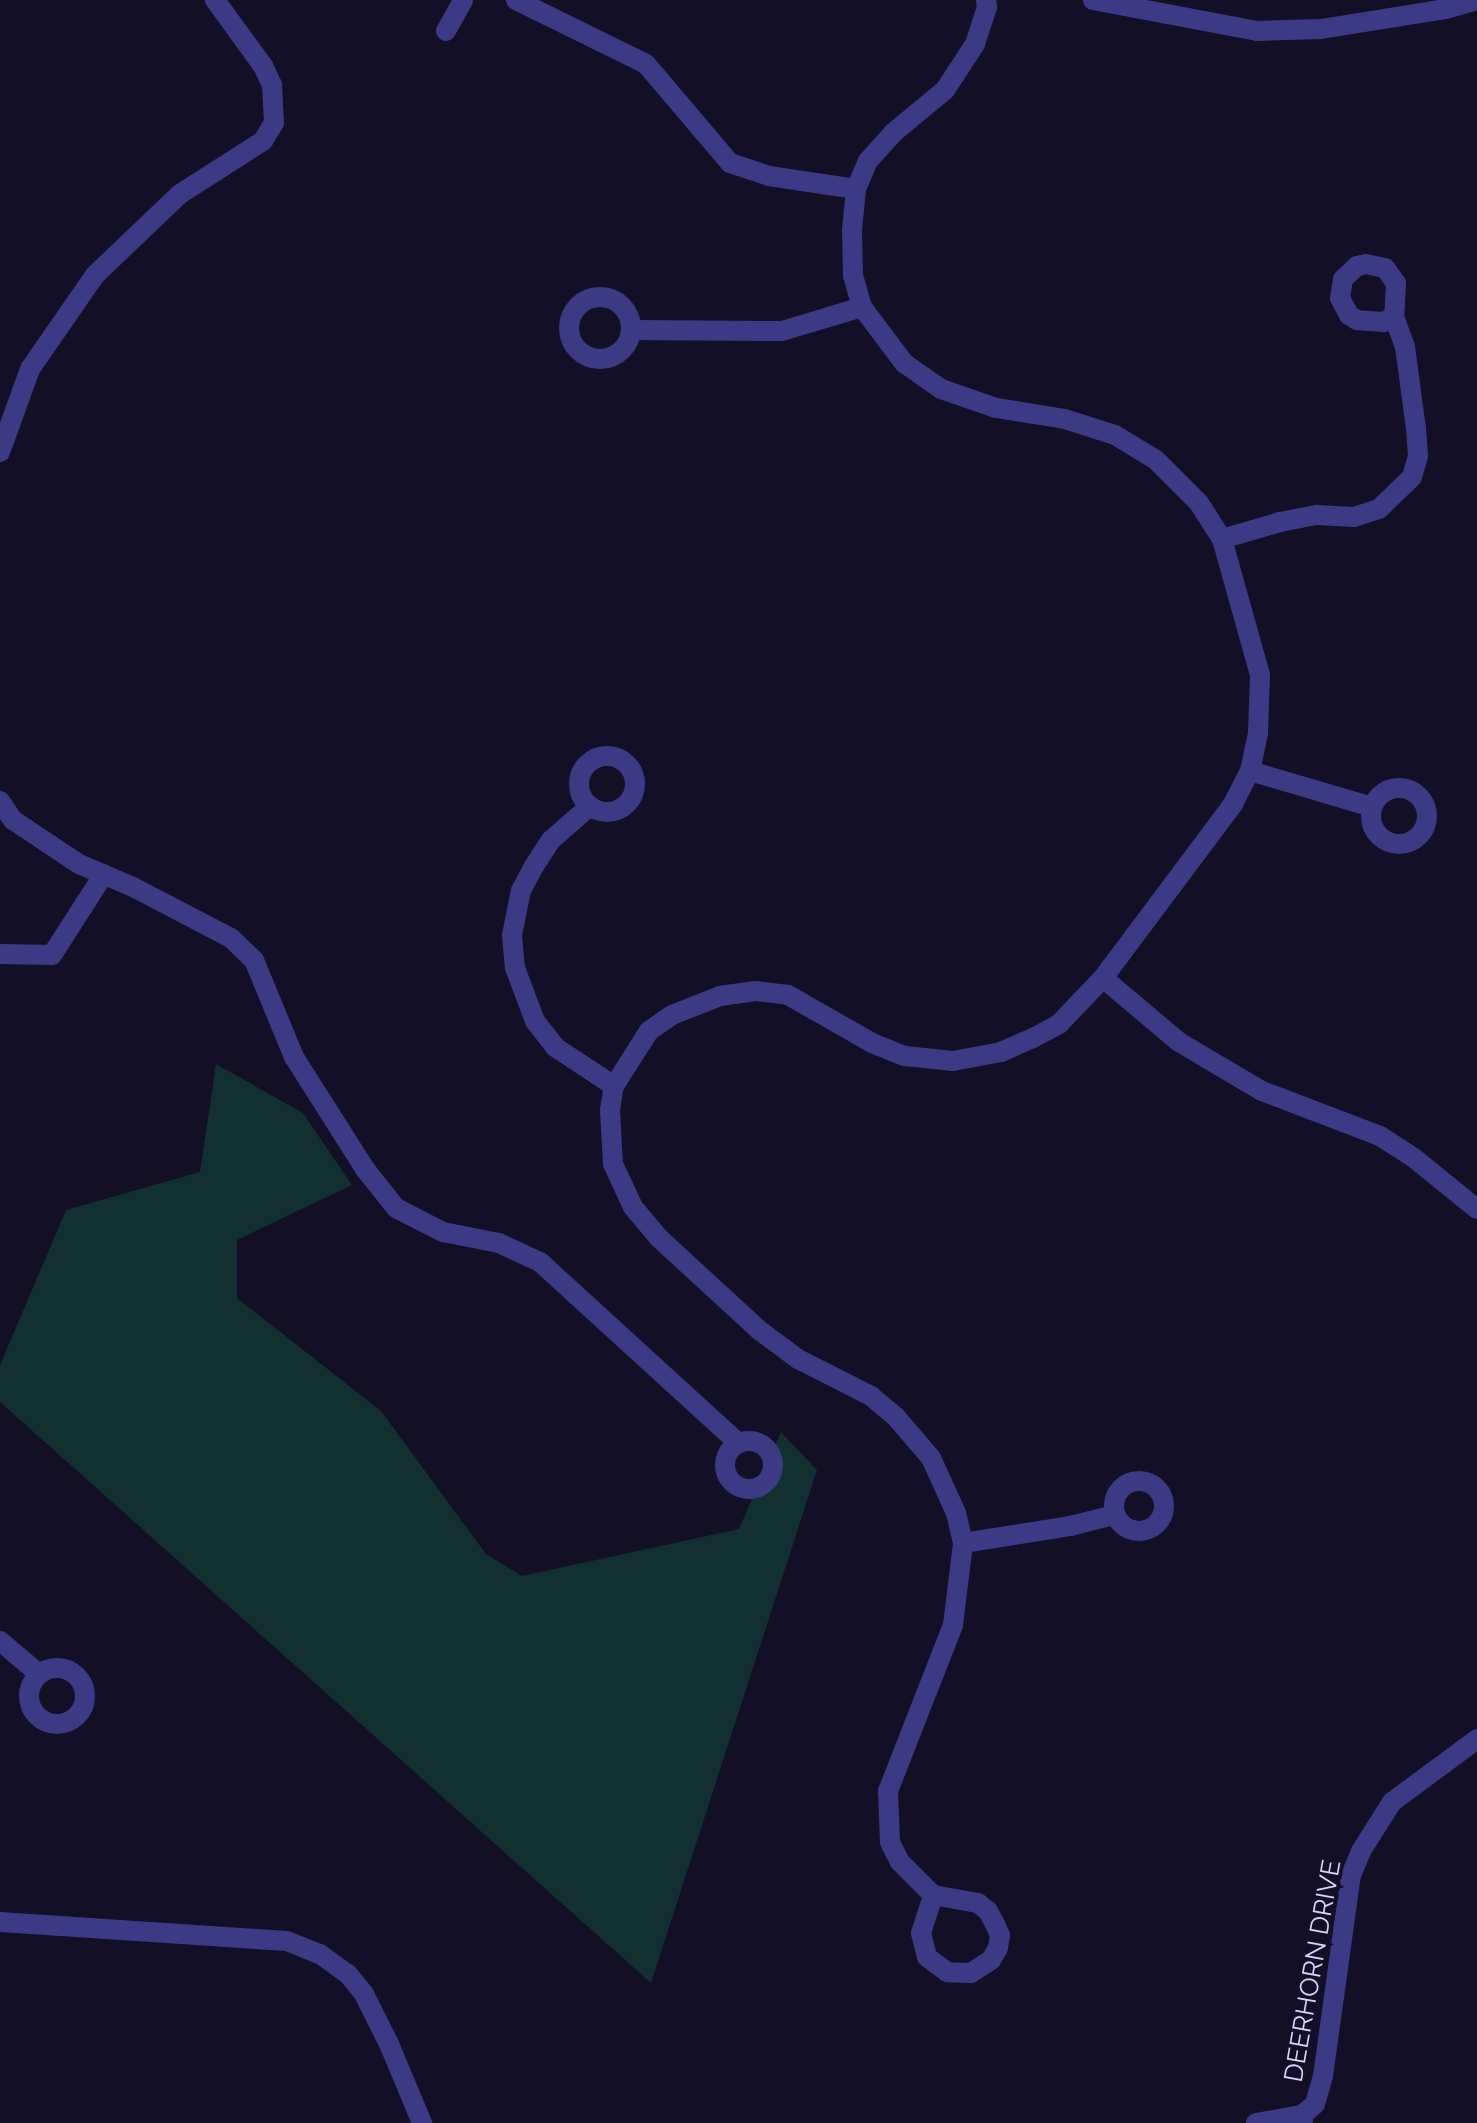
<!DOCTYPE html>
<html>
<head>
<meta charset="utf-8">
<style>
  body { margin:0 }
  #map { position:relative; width:1477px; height:2123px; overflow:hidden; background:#130f26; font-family:Raleway,sans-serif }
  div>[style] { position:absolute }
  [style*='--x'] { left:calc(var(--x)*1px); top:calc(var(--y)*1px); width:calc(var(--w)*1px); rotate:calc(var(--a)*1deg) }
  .green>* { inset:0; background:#12302f }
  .minor>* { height:20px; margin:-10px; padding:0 10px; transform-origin:10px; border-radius:10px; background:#3d3a85 }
  .minor>.ring { margin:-10px; padding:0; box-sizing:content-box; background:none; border:20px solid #3d3a85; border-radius:50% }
  span { translate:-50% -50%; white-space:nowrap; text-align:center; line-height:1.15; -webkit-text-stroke:8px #130f26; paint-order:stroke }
  .street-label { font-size:26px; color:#d9d4ff }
</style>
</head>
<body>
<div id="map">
  <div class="green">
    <div style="clip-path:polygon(216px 1064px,303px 1113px,352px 1185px,237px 1240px,237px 1298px,381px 1411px,486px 1554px,522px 1576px,739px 1529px,781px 1432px,817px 1470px,651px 1983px,0 1402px,0 1365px,66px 1210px,200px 1172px)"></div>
  </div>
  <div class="minor">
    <div style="--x:516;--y:0;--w:145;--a:26.2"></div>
    <div style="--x:646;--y:64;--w:130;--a:49.7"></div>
    <div style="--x:730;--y:163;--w:41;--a:18.4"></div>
    <div style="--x:769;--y:176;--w:88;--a:8.5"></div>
    <div style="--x:1093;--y:0;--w:167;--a:10.7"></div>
    <div style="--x:1257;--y:31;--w:64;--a:-1.8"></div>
    <div style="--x:1321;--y:29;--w:127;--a:-9.1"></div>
    <div style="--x:1446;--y:9;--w:32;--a:-16"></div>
    <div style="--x:446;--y:31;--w:35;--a:-61"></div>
    <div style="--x:1366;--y:264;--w:19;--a:12"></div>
    <div style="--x:1385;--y:268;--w:19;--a:54"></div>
    <div style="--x:1396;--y:283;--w:33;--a:93"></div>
    <div style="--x:1394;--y:316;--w:12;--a:149"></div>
    <div style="--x:1384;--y:322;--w:27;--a:-176"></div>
    <div style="--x:1357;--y:320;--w:9;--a:-148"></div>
    <div style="--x:1349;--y:315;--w:19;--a:-118"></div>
    <div style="--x:1340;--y:298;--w:19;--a:-81"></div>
    <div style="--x:1343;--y:279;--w:19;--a:-43"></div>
    <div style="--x:1357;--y:266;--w:9;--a:-13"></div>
    <div class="ring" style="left:569px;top:297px;width:42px;height:42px"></div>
    <div style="--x:631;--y:330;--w:151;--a:0.4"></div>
    <div style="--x:782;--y:331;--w:84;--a:-16.7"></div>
    <div style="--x:0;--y:452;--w:88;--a:-70.1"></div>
    <div style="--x:30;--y:369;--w:114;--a:-55.3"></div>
    <div style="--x:95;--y:275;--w:117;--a:-43.6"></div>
    <div style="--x:180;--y:194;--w:98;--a:-32.6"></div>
    <div style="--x:263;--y:141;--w:21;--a:-59"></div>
    <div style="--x:274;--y:123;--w:38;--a:-93"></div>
    <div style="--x:272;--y:85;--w:21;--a:-115"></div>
    <div style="--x:263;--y:66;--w:82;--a:-126"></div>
    <div style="--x:1222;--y:539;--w:60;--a:-16.3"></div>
    <div style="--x:1280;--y:522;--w:38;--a:-11"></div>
    <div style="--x:1317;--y:515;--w:37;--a:3"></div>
    <div style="--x:1354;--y:517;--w:26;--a:-18"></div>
    <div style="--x:1379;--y:509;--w:46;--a:-44.1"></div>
    <div style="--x:1412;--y:477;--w:22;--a:-74"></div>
    <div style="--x:1418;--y:456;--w:27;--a:-94"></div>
    <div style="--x:1416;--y:429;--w:83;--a:-97.6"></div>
    <div style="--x:1405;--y:347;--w:33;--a:-110"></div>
    <div class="ring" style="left:579px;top:756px;width:36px;height:36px"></div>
    <div style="--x:1250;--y:771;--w:127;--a:16.4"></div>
    <div class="ring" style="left:1371px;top:788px;width:36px;height:36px"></div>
    <div style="--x:0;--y:801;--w:23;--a:56"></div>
    <div style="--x:13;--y:820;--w:79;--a:33.7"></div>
    <div style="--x:79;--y:864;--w:59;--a:23.1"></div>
    <div style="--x:133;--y:887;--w:110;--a:27.5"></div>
    <div style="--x:231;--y:938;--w:32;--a:44"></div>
    <div style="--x:254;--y:960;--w:105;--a:67.6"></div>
    <div style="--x:294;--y:1057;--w:133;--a:57.6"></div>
    <div style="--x:365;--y:1169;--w:50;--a:51.5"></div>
    <div style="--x:396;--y:1208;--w:53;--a:27.1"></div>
    <div style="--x:443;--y:1232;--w:57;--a:11.1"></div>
    <div style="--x:499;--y:1243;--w:45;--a:24.9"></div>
    <div style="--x:540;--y:1262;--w:268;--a:42.4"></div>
    <div style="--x:590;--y:806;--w:52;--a:138.9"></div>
    <div style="--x:551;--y:840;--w:31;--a:123"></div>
    <div style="--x:534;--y:866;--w:27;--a:118"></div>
    <div style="--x:521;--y:890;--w:46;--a:101.3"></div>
    <div style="--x:512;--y:935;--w:33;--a:85"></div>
    <div style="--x:515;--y:968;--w:57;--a:69.3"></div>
    <div style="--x:535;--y:1021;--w:33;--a:52"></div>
    <div style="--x:555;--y:1047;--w:71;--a:33.5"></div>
    <div style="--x:0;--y:954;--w:52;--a:1.1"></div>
    <div style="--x:52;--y:955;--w:96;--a:-57.3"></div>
    <div style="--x:1103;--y:978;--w:99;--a:40.1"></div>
    <div style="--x:1179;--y:1042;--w:96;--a:30.6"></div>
    <div style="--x:1262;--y:1091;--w:126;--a:20.9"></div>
    <div style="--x:1380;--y:1136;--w:40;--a:32.9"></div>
    <div style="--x:1414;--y:1158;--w:81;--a:39"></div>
    <div class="ring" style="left:725px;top:1441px;width:28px;height:28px"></div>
    <div class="ring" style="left:1114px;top:1481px;width:30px;height:30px"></div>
    <div style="--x:963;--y:1543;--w:108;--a:-9"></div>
    <div style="--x:1070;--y:1526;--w:45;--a:-14"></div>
    <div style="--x:0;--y:1641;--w:51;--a:40.2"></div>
    <div class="ring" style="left:29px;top:1668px;width:36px;height:36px"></div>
    <div style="--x:933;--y:1895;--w:47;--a:-135"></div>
    <div style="--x:900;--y:1862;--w:22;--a:-117"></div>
    <div style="--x:890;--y:1842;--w:51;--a:-92.2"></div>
    <div style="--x:888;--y:1791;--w:178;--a:-68.6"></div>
    <div style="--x:953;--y:1625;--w:83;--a:-83"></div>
    <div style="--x:963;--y:1543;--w:31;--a:-103"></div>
    <div style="--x:956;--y:1513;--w:60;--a:-114.4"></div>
    <div style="--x:931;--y:1458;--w:54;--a:-130.5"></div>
    <div style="--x:896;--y:1417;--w:33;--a:-140"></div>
    <div style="--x:871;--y:1396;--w:82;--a:-153.1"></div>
    <div style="--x:798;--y:1359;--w:49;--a:-143.4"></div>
    <div style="--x:759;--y:1330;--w:136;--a:-137.4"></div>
    <div style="--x:659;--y:1238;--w:40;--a:-130"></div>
    <div style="--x:633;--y:1207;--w:47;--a:-114.9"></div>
    <div style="--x:613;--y:1164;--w:54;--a:-93.2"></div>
    <div style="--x:610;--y:1110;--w:24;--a:-81"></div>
    <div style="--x:614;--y:1086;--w:65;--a:-57.5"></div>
    <div style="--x:649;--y:1031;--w:28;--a:-35"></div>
    <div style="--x:672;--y:1015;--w:52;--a:-21.6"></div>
    <div style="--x:720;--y:996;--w:36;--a:-8"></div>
    <div style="--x:756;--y:991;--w:32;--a:7"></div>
    <div style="--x:788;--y:995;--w:97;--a:29.7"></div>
    <div style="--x:872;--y:1043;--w:35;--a:22"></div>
    <div style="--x:905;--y:1056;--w:48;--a:5.9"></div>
    <div style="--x:953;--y:1061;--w:49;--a:-10.6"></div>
    <div style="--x:1001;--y:1052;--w:35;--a:-24"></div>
    <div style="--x:1033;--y:1038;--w:30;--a:-28"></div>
    <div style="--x:1059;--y:1024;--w:64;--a:-46.3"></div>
    <div style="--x:1103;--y:978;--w:217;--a:-53.2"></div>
    <div style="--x:1233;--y:804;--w:37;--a:-63"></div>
    <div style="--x:1250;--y:771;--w:39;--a:-78"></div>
    <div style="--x:1258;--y:733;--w:58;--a:-88"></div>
    <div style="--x:1260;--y:675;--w:141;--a:-105.6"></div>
    <div style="--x:1222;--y:539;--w:43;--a:-122.6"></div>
    <div style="--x:1199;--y:503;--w:61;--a:-135"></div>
    <div style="--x:1156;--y:460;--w:48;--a:-148.6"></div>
    <div style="--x:1115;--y:435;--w:52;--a:-162.3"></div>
    <div style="--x:1065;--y:419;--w:70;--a:-170.9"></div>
    <div style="--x:996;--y:408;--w:58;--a:-160.9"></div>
    <div style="--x:941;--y:389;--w:45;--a:-144.9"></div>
    <div style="--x:904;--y:363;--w:70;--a:-126.9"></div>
    <div style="--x:862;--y:307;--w:32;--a:-106"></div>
    <div style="--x:853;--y:276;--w:46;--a:-91.2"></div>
    <div style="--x:852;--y:230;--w:41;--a:-84.4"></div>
    <div style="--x:856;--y:189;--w:30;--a:-67"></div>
    <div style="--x:868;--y:161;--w:38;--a:-48"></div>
    <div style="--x:893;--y:133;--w:67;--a:-39.6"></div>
    <div style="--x:945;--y:90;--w:55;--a:-56.9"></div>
    <div style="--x:975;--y:44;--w:39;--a:-72"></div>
    <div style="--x:987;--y:7;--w:7;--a:-98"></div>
    <div style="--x:933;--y:1895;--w:46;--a:10.1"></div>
    <div style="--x:978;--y:1903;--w:13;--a:39"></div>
    <div style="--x:988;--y:1911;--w:15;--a:62"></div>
    <div style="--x:995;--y:1924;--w:12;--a:66"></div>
    <div style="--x:1000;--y:1935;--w:13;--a:99"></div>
    <div style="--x:998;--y:1948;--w:14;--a:120"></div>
    <div style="--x:991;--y:1960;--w:24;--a:147"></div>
    <div style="--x:971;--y:1973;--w:24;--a:-178"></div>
    <div style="--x:947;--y:1972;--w:25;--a:-143"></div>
    <div style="--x:927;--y:1957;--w:25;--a:-104"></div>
    <div style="--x:921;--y:1933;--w:40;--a:-72"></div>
    <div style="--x:0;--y:1922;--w:288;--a:3.8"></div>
    <div style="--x:287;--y:1941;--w:35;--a:22"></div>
    <div style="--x:320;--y:1954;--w:34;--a:36"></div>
    <div style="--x:348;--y:1974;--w:26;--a:51"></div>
    <div style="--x:364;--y:1994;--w:56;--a:63.4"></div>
    <div style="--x:389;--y:2044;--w:86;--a:67.3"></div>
    <div style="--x:1302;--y:2115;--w:17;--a:-40"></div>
    <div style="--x:1315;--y:2104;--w:29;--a:-74"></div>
    <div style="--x:1323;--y:2076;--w:203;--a:-82.1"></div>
    <div style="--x:1351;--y:1875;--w:26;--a:-67"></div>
    <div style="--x:1361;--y:1851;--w:58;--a:-57.7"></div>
    <div style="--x:1392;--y:1802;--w:106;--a:-36.5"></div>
    <div style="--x:1256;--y:2123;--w:47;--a:-9.9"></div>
    <div style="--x:1302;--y:2115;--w:8;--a:83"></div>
  </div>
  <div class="street-label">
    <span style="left:1313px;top:1971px;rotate:-80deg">DEERHORN DRIVE</span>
  </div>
</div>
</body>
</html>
